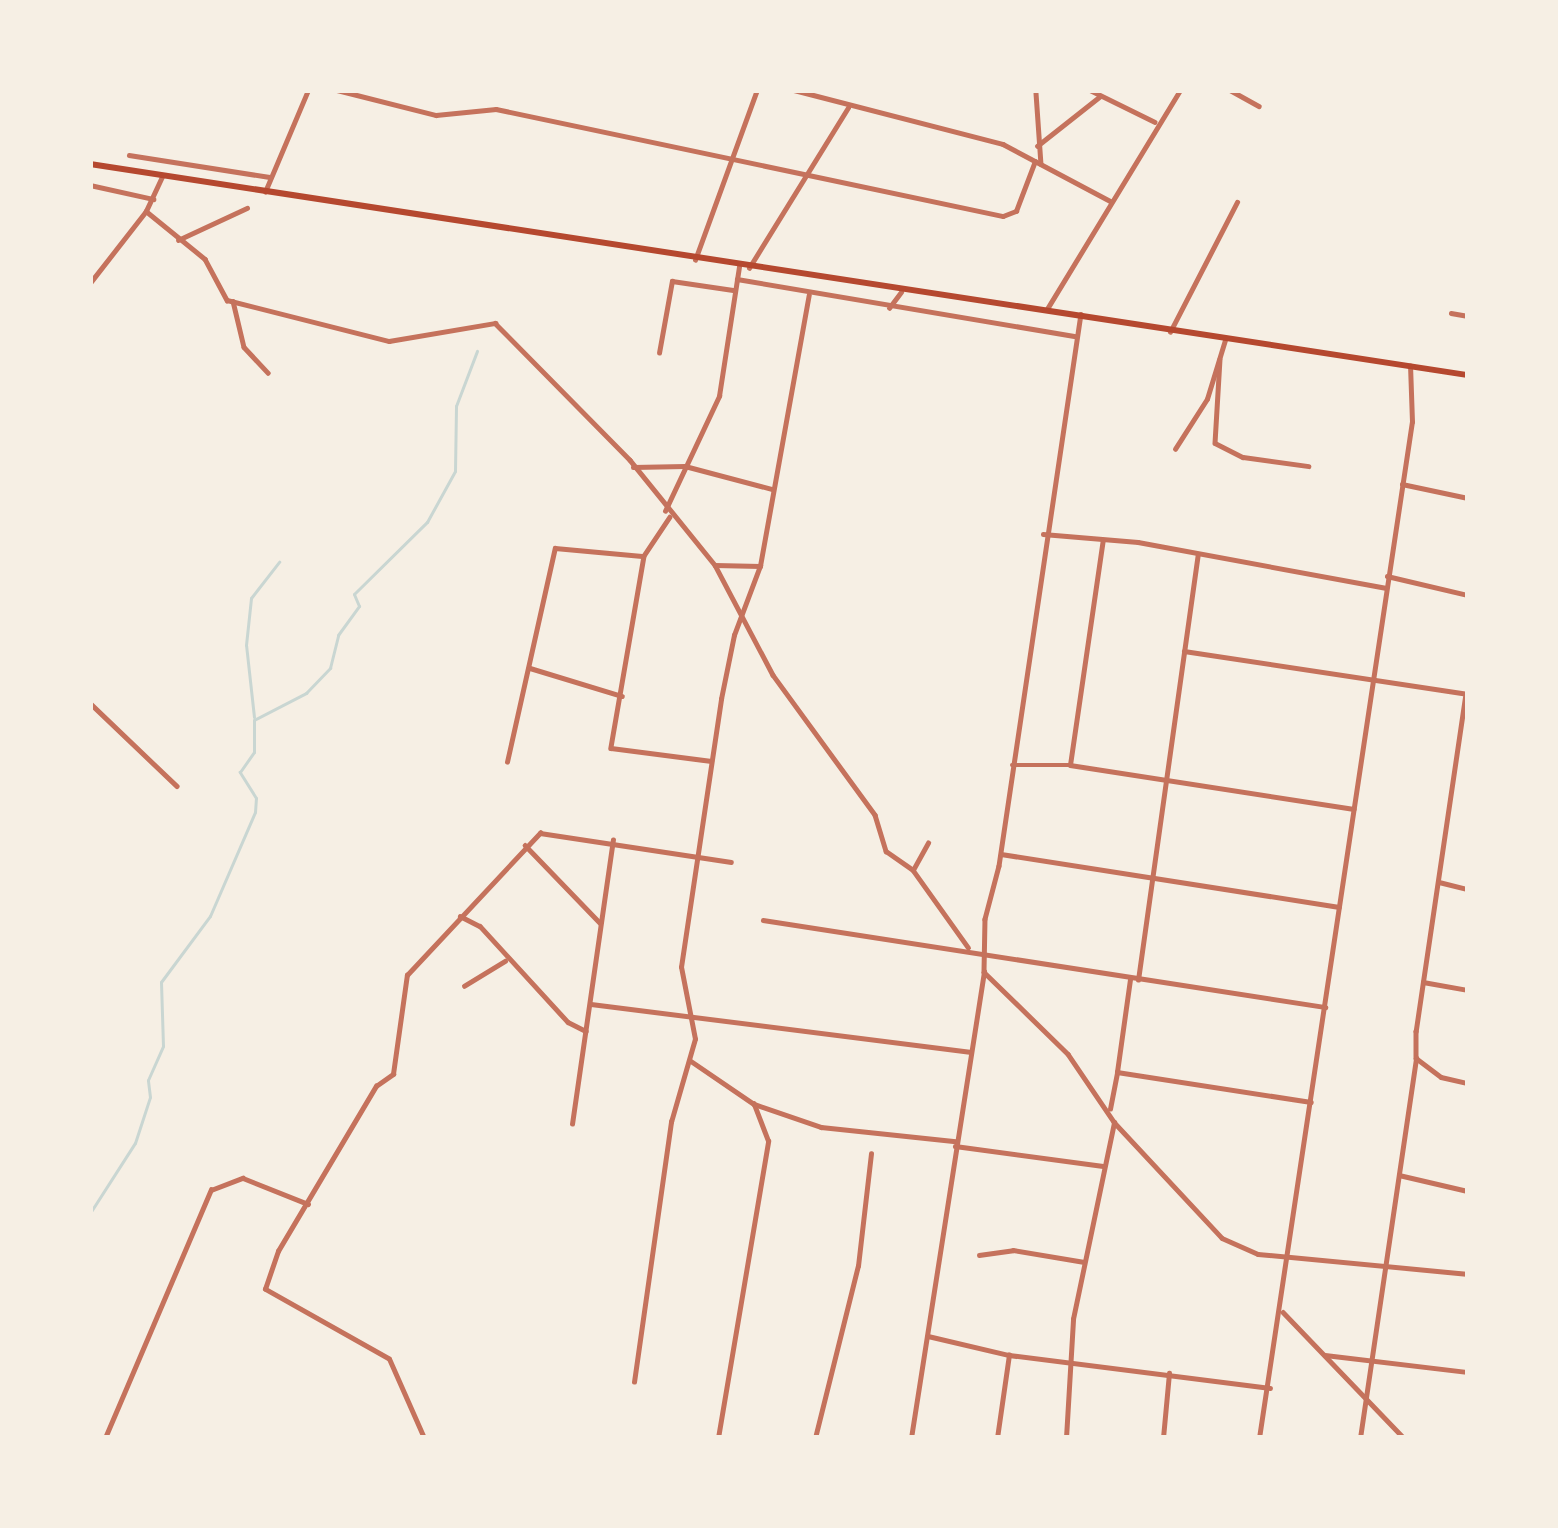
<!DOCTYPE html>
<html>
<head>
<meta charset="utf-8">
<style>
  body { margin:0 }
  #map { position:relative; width:1558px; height:1528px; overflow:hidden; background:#f6efe4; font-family:Quicksand,sans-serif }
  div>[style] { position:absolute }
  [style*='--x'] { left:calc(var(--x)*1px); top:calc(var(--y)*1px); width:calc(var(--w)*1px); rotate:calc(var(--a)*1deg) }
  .stream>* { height:3px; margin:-1.5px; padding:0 1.5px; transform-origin:1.5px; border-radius:1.5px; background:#c9d6d2 }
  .minor>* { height:4.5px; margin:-2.25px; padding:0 2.25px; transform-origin:2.25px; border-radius:2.25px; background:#c5725c }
  .trunk>* { height:6px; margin:-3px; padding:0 3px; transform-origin:3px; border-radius:3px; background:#b5482f }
  span { translate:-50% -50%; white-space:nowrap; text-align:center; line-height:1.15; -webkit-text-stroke:12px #f6efe4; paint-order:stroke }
  .frame { position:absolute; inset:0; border:93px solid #f6efe4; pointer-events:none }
</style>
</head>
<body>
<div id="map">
  <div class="stream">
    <div style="--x:254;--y:717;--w:72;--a:-96.3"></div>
    <div style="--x:246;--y:645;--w:47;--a:-83.9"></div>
    <div style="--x:251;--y:598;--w:46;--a:-52.1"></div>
    <div style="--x:90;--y:1213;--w:83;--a:-57.3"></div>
    <div style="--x:135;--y:1143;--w:48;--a:-71.9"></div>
    <div style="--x:150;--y:1097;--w:17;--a:-97"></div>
    <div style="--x:148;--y:1080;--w:37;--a:-66"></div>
    <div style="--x:163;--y:1046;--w:64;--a:-91.8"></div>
    <div style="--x:161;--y:982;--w:82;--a:-53.4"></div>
    <div style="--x:210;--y:916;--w:113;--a:-66.6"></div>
    <div style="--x:255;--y:812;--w:14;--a:-86"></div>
    <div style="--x:256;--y:798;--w:31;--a:-122"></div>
    <div style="--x:240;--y:772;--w:24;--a:-55"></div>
    <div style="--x:254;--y:752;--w:32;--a:-90"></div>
    <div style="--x:254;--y:720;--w:59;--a:-27.4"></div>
    <div style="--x:306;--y:693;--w:35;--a:-46"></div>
    <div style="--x:330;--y:668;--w:34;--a:-76"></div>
    <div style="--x:338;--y:635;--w:36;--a:-54"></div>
    <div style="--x:359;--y:606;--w:13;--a:-113"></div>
    <div style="--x:354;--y:594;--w:103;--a:-44.6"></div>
    <div style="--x:427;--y:522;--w:58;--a:-61.2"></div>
    <div style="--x:455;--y:471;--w:65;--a:-89.1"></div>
    <div style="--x:456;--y:406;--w:59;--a:-69.1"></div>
  </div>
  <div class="minor">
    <div style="--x:337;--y:90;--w:102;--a:14.2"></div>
    <div style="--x:436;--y:115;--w:60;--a:-5.7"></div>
    <div style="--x:496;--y:109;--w:518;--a:11.92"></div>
    <div style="--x:1003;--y:216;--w:14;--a:-21"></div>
    <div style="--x:1016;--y:211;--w:53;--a:-69.2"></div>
    <div style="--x:794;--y:90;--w:216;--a:14.5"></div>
    <div style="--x:1003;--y:144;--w:121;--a:28"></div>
    <div style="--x:1090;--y:90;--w:72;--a:26.2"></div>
    <div style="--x:1230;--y:90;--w:33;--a:29"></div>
    <div style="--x:1036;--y:93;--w:71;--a:86"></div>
    <div style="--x:1037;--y:146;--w:79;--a:-38.3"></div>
    <div style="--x:129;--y:155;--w:142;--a:8.9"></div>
    <div style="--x:90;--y:185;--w:65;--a:12.5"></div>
    <div style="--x:265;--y:192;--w:111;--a:-67.1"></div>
    <div style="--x:146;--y:211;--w:76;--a:39.1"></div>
    <div style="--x:205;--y:259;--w:47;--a:61.8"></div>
    <div style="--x:227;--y:300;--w:167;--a:14.2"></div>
    <div style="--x:389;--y:341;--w:108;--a:-9.6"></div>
    <div style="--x:495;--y:323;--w:192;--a:45.4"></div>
    <div style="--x:630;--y:460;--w:135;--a:51"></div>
    <div style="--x:715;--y:565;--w:124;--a:62.2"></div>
    <div style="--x:773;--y:675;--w:173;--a:53.9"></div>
    <div style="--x:875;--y:815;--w:38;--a:73"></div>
    <div style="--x:886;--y:851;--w:33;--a:35"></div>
    <div style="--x:913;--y:870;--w:95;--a:54.5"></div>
    <div style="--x:178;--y:240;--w:76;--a:-24.9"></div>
    <div style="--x:695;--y:260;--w:181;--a:-70"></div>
    <div style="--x:749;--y:268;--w:188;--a:-58.3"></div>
    <div style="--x:737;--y:279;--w:343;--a:9.6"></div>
    <div style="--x:90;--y:283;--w:91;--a:-52.1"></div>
    <div style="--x:146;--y:211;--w:38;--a:-65"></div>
    <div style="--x:233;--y:301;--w:47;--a:76.6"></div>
    <div style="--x:244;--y:347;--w:35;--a:47"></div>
    <div style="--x:889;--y:308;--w:20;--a:-53"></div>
    <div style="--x:1047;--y:309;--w:256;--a:-58.7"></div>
    <div style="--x:1451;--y:313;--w:17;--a:10"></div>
    <div style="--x:1081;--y:314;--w:558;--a:98.45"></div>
    <div style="--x:999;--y:866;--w:55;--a:104.8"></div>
    <div style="--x:985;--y:919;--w:53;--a:91.1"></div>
    <div style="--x:984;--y:972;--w:117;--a:44.3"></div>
    <div style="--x:1068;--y:1054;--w:82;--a:55.9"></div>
    <div style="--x:1114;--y:1122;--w:158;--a:47"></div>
    <div style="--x:1222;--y:1238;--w:39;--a:24"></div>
    <div style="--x:1258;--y:1254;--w:211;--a:5.4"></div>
    <div style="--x:1170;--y:332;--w:146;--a:-62.7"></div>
    <div style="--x:659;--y:353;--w:73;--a:-79.8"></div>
    <div style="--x:672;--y:281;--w:63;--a:8.3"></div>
    <div style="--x:1220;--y:359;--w:84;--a:93.4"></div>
    <div style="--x:1215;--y:443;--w:31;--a:27"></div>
    <div style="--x:1243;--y:457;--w:66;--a:7.9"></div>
    <div style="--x:1175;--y:449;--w:59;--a:-57.4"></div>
    <div style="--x:1207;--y:399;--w:62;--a:-73"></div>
    <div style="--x:633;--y:467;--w:52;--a:-1.1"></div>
    <div style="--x:685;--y:466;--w:90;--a:14.8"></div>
    <div style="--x:1402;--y:484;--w:67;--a:12"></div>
    <div style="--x:665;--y:511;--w:127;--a:-64.8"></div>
    <div style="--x:719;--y:396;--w:131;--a:-81.2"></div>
    <div style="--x:670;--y:517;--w:47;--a:123.7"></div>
    <div style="--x:644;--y:556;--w:195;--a:99.8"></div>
    <div style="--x:611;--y:748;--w:101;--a:7.4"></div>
    <div style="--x:1043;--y:534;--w:95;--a:4.8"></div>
    <div style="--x:1138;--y:542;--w:251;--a:10.5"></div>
    <div style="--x:715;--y:565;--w:45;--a:1.3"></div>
    <div style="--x:1387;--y:576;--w:83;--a:13.2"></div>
    <div style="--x:1184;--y:651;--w:287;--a:8.6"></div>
    <div style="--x:530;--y:668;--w:96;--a:16.9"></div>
    <div style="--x:1466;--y:694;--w:341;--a:98.4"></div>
    <div style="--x:1416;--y:1031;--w:27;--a:90"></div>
    <div style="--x:1416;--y:1058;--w:31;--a:37"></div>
    <div style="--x:1441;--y:1077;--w:28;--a:13"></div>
    <div style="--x:90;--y:703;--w:120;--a:43.7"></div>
    <div style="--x:507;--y:762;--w:219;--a:-77.4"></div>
    <div style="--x:555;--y:548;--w:87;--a:5.3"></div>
    <div style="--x:1012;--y:765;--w:58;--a:0"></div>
    <div style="--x:1070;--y:765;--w:287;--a:8.8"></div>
    <div style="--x:1070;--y:765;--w:227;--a:-81.7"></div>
    <div style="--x:525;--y:845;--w:108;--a:46.1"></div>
    <div style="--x:1001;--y:854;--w:342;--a:8.9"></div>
    <div style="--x:913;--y:870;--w:31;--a:-61"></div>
    <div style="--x:1439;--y:882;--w:30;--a:14"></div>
    <div style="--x:460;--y:916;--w:22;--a:27"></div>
    <div style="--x:480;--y:926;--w:130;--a:47.5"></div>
    <div style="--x:568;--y:1022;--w:20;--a:27"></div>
    <div style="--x:763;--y:920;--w:569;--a:8.8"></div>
    <div style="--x:1138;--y:980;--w:429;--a:-82"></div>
    <div style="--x:1423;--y:982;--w:46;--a:10.1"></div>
    <div style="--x:464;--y:986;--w:48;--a:-31.4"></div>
    <div style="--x:591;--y:1004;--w:383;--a:7.2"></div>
    <div style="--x:691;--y:1061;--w:76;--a:34.3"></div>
    <div style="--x:754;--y:1104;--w:71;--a:18.9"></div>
    <div style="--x:821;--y:1127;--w:135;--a:6"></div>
    <div style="--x:1117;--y:1072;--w:94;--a:-82"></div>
    <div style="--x:1110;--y:1109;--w:38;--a:-79"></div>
    <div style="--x:1117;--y:1072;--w:196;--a:8.8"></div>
    <div style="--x:572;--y:1124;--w:287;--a:-81.8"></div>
    <div style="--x:955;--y:1146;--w:149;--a:7.7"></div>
    <div style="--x:1399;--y:1175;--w:71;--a:13.1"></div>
    <div style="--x:979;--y:1255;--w:34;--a:-8"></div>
    <div style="--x:1013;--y:1250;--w:72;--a:9.6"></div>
    <div style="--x:1283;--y:1312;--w:175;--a:46.2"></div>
    <div style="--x:928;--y:1336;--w:83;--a:13.2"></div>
    <div style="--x:1009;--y:1355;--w:263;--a:7.2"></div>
    <div style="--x:1325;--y:1355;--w:144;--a:6.8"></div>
    <div style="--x:634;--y:1382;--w:263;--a:-81.9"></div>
    <div style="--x:671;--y:1122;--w:86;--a:-73.9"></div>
    <div style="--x:695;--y:1039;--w:73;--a:-101"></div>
    <div style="--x:681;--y:967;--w:271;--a:-81.5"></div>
    <div style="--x:721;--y:699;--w:65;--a:-78.5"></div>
    <div style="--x:734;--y:635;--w:74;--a:-69.4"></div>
    <div style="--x:760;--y:566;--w:275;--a:-79.8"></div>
    <div style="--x:105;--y:1438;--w:270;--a:-66.9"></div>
    <div style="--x:211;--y:1190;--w:34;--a:-21"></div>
    <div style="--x:243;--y:1178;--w:70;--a:21.8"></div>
    <div style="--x:424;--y:1438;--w:86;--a:-113.9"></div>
    <div style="--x:389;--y:1359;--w:142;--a:-150.6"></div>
    <div style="--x:265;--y:1289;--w:40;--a:-71.1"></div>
    <div style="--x:278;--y:1251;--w:192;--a:-59.3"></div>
    <div style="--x:376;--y:1086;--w:21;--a:-35"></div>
    <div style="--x:393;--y:1074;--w:100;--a:-82"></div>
    <div style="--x:407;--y:975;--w:195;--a:-46.9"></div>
    <div style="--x:540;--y:833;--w:193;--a:8.6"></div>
    <div style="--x:718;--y:1438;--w:301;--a:-80.4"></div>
    <div style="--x:768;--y:1141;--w:40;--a:-111"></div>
    <div style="--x:815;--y:1438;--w:177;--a:-76"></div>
    <div style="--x:858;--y:1266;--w:113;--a:-83.4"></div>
    <div style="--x:911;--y:1438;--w:472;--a:-81.1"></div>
    <div style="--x:997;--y:1438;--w:84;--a:-81.8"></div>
    <div style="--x:1066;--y:1438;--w:119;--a:-86.6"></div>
    <div style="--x:1073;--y:1319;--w:201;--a:-78.2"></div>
    <div style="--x:1163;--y:1438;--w:65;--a:-84.7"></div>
    <div style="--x:1259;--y:1438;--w:1027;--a:-81.44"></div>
    <div style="--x:1412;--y:422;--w:56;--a:-92"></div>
    <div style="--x:1360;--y:1438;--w:384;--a:-81.6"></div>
  </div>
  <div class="trunk">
    <div style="--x:90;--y:164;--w:1394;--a:8.71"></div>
  </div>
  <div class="frame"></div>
</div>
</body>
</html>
